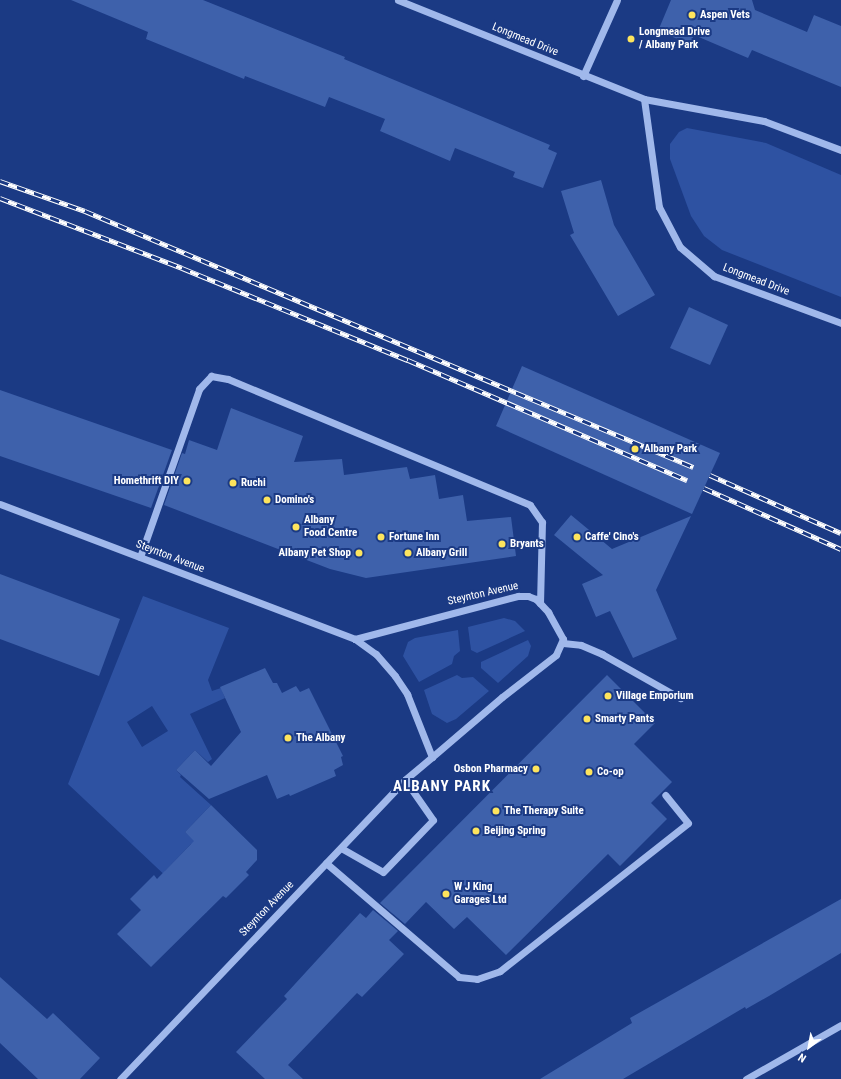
<!DOCTYPE html>
<html>
<head>
<meta charset="utf-8">
<style>
  body { margin:0 }
  #map { position:relative; width:841px; height:1079px; overflow:hidden; background:#1b3a84; font-family:"Roboto Condensed",sans-serif }
  div>[style] { position:absolute }
  [style*='--x'] { left:calc(var(--x)*1px); top:calc(var(--y)*1px); width:calc(var(--w)*1px); rotate:calc(var(--a)*1deg) }
  .green>* { inset:0; background:#2e52a2 }
  .building>* { inset:0; background:#3e61ab }
  .minor>* { height:7px; margin:-3.5px; padding:0 3.5px; transform-origin:3.5px; border-radius:3.5px; background:#a0b8eb }
  .rail>* { height:4.5px; margin-top:-2.25px; transform-origin:0; background:repeating-linear-gradient(90deg,#1b3a84 0 9px,#fff 0 18px); box-sizing:border-box; border-block:1px solid #fff }
  .dots>* { width:11px; height:11px; translate:-50% -50%; box-sizing:border-box; border:2px solid #1b3a84; border-radius:50% }
  span { translate:-50% -50%; white-space:nowrap; text-align:center; line-height:1.15; -webkit-text-stroke:4px #1b3a84; paint-order:stroke }
  .poi-label { font-size:11px; color:#fff; font-weight:700 }
  .left { translate:0 -50%; text-align:left }
  .right { translate:-100% -50%; text-align:right }
  .street-label { font-size:11px; color:#fff }
  .district-label { font-size:15px; color:#fff; font-weight:700; letter-spacing:1px }
  .north { position:absolute; left:789px; top:1027px; width:40px; height:40px; -webkit-text-stroke:3px #1b3a84; paint-order:stroke; rotate:212deg; font-size:11px; font-weight:700; line-height:16px; text-align:center; color:#fff }
  .north::after { content:''; display:block; margin:auto; width:14px; height:18px; background:#fff; clip-path:polygon(50% 0,100% 100%,50% 72%,0 100%) }
</style>
</head>
<body>
<div id="map">
  <div class="green">
    <div style="clip-path:polygon(687px 128px,766px 143px,841px 175px,841px 297px,722px 250px,704px 236px,691px 216px,670px 159px,670px 144px,679px 132px)"></div>
    <div style="clip-path:polygon(evenodd,143px 596px,229px 628px,208px 680px,212px 691px,221px 688px,225px 698px,190px 714px,212px 759px,208px 762px,195px 750px,176px 770px,181px 775px,180px 777px,211px 805px,185px 832px,197px 843px,191px 844px,165px 871px,207px 912px,205px 913px,68px 784px,143px 596px,152px 706px,168px 731px,142px 747px,127px 722px,152px 706px)"></div>
    <div style="clip-path:polygon(504px 618px,515px 621px,525px 631px,477px 653px,471px 650px,468px 627px)"></div>
    <div style="clip-path:polygon(458px 630px,460px 651px,454px 656px,452px 664px,419px 682px,403px 656px,408px 642px,415px 638px)"></div>
    <div style="clip-path:polygon(528px 640px,531px 646px,528px 656px,498px 683px,481px 668px,481px 662px)"></div>
    <div style="clip-path:polygon(457px 675px,462px 678px,473px 677px,489px 691px,456px 719px,447px 723px,432px 714px,424px 690px)"></div>
  </div>
  <div class="building">
    <div style="clip-path:polygon(71px 0,203px 0,345px 57px,344px 59px,550px 145px,548px 149px,557px 153px,543px 188px,513px 177px,515px 172px,455px 148px,450px 161px,380px 131px,385px 119px,329px 97px,325px 107px,245px 76px,244px 79px,146px 39px,148px 32px)"></div>
    <div style="clip-path:polygon(671px 0,752px 0,755px 10px,807px 32px,814px 15px,841px 26px,841px 87px,752px 50px,748px 58px,694px 35px,690px 44px,658px 31px)"></div>
    <div style="clip-path:polygon(601px 180px,614px 225px,655px 295px,618px 316px,570px 235px,574px 233px,561px 191px)"></div>
    <div style="clip-path:polygon(689px 307px,728px 325px,710px 365px,670px 348px)"></div>
    <div style="clip-path:polygon(522px 366px,720px 453px,692px 514px,496px 426px)"></div>
    <div style="clip-path:polygon(0 390px,172px 450px,151px 508px,0 456px)"></div>
    <div style="clip-path:polygon(231px 408px,303px 436px,294px 462px,342px 459px,344px 475px,407px 467px,410px 479px,435px 475px,439px 499px,463px 495px,467px 521px,511px 517px,516px 556px,366px 578px,330px 569px,164px 505px,182px 453px,185px 454px,189px 440px,217px 450px)"></div>
    <div style="clip-path:polygon(571px 515px,612px 549px,691px 516px,656px 590px,677px 639px,633px 658px,610px 611px,596px 617px,582px 584px,603px 575px,554px 535px)"></div>
    <div style="clip-path:polygon(0 574px,120px 619px,99px 676px,0 639px)"></div>
    <div style="clip-path:polygon(265px 668px,273px 683px,277px 683px,282px 693px,296px 686px,300px 692px,309px 688px,343px 756px,341px 757px,343px 765px,334px 770px,336px 776px,290px 796px,289px 794px,277px 799px,267px 775px,209px 799px,176px 770px,195px 750px,211px 766px,241px 732px,220px 687px)"></div>
    <div style="clip-path:polygon(607px 675px,655px 723px,634px 744px,672px 782px,651px 803px,667px 819px,620px 866px,608px 854px,506px 955px,467px 917px,454px 929px,426px 902px,405px 924px,380px 903px)"></div>
    <div style="clip-path:polygon(211px 805px,257px 850px,257px 860px,246px 872px,249px 875px,226px 898px,223px 896px,151px 967px,117px 934px,141px 910px,130px 899px,154px 875px,157px 879px,194px 841px,185px 832px)"></div>
    <div style="clip-path:polygon(841px 899px,841px 953px,769px 996px,746px 1009px,745px 1007px,623px 1079px,540px 1079px,632px 1023px,630px 1018px)"></div>
    <div style="clip-path:polygon(373px 910px,398px 931px,389px 940px,404px 954px,362px 997px,357px 993px,288px 1065px,303px 1079px,265px 1079px,236px 1052px,287px 999px,284px 996px,360px 913px,366px 918px)"></div>
    <div style="clip-path:polygon(0 977px,47px 1019px,53px 1013px,100px 1058px,80px 1079px,38px 1079px,0 1043px)"></div>
  </div>
  <div class="minor">
    <div style="--x:398;--y:0;--w:265;--a:21.9"></div>
    <div style="--x:644;--y:99;--w:122;--a:10.4"></div>
    <div style="--x:764;--y:121;--w:82;--a:20.6"></div>
    <div style="--x:583;--y:76;--w:83;--a:-65.9"></div>
    <div style="--x:644;--y:99;--w:109;--a:82.1"></div>
    <div style="--x:659;--y:207;--w:45;--a:62.3"></div>
    <div style="--x:680;--y:247;--w:45;--a:40.5"></div>
    <div style="--x:714;--y:276;--w:135;--a:20.3"></div>
    <div style="--x:0;--y:504;--w:380;--a:20.8"></div>
    <div style="--x:355;--y:639;--w:26;--a:36"></div>
    <div style="--x:376;--y:654;--w:29;--a:49"></div>
    <div style="--x:395;--y:676;--w:22;--a:56"></div>
    <div style="--x:407;--y:694;--w:68;--a:68.4"></div>
    <div style="--x:432;--y:757;--w:35;--a:140"></div>
    <div style="--x:405;--y:780;--w:413;--a:133.6"></div>
    <div style="--x:140;--y:557;--w:178;--a:-70.6"></div>
    <div style="--x:199;--y:389;--w:18;--a:-47"></div>
    <div style="--x:211;--y:376;--w:17;--a:10"></div>
    <div style="--x:228;--y:379;--w:327;--a:22.6"></div>
    <div style="--x:530;--y:505;--w:21;--a:55"></div>
    <div style="--x:542;--y:522;--w:81;--a:91.4"></div>
    <div style="--x:355;--y:639;--w:169;--a:-14.8"></div>
    <div style="--x:518;--y:596;--w:10;--a:0"></div>
    <div style="--x:528;--y:596;--w:9;--a:21"></div>
    <div style="--x:536;--y:599;--w:18;--a:47"></div>
    <div style="--x:548;--y:612;--w:31;--a:61"></div>
    <div style="--x:563;--y:639;--w:17;--a:114"></div>
    <div style="--x:556;--y:655;--w:68;--a:142.1"></div>
    <div style="--x:502;--y:697;--w:92;--a:139.4"></div>
    <div style="--x:563;--y:643;--w:18;--a:6"></div>
    <div style="--x:581;--y:645;--w:23;--a:23"></div>
    <div style="--x:602;--y:654;--w:90;--a:29.4"></div>
    <div style="--x:341;--y:848;--w:48;--a:29.7"></div>
    <div style="--x:383;--y:872;--w:72;--a:-46.1"></div>
    <div style="--x:433;--y:820;--w:49;--a:-125"></div>
    <div style="--x:326;--y:863;--w:175;--a:40.6"></div>
    <div style="--x:459;--y:977;--w:18;--a:6"></div>
    <div style="--x:477;--y:979;--w:24;--a:-19"></div>
    <div style="--x:500;--y:971;--w:239;--a:-38.2"></div>
    <div style="--x:688;--y:823;--w:36;--a:-129"></div>
    <div style="--x:746;--y:1079;--w:109;--a:-29.6"></div>
  </div>
  <div class="rail">
    <div style="--x:0;--y:181;--w:90;--a:19.4"></div>
    <div style="--x:85;--y:211;--w:660;--a:22.83"></div>
    <div style="--x:0;--y:198;--w:195;--a:21"></div>
    <div style="--x:182;--y:268;--w:244;--a:22.2"></div>
    <div style="--x:408;--y:360;--w:304;--a:23.3"></div>
    <div style="--x:710;--y:475;--w:143;--a:23.9"></div>
    <div style="--x:704;--y:488;--w:150;--a:24"></div>
  </div>
  <div class="dots">
    <div style="left:692px;top:15px;background:#fde45d"></div>
    <div style="left:631px;top:39px;background:#fde45d"></div>
    <div style="left:635px;top:449px;background:#fde45d"></div>
    <div style="left:187px;top:481px;background:#fde45d"></div>
    <div style="left:233px;top:483px;background:#fde45d"></div>
    <div style="left:267px;top:500px;background:#fde45d"></div>
    <div style="left:296px;top:527px;background:#fde45d"></div>
    <div style="left:381px;top:537px;background:#fde45d"></div>
    <div style="left:577px;top:537px;background:#fde45d"></div>
    <div style="left:502px;top:544px;background:#fde45d"></div>
    <div style="left:359px;top:553px;background:#fde45d"></div>
    <div style="left:408px;top:553px;background:#fde45d"></div>
    <div style="left:608px;top:696px;background:#fde45d"></div>
    <div style="left:587px;top:719px;background:#fde45d"></div>
    <div style="left:288px;top:738px;background:#fde45d"></div>
    <div style="left:536px;top:769px;background:#fde45d"></div>
    <div style="left:589px;top:772px;background:#fde45d"></div>
    <div style="left:496px;top:811px;background:#fde45d"></div>
    <div style="left:476px;top:831px;background:#fde45d"></div>
    <div style="left:446px;top:894px;background:#fde45d"></div>
  </div>
  <div class="poi-label">
    <span class="left" style="left:700px;top:15px">Aspen Vets</span>
    <span class="left" style="left:639px;top:39px">Longmead Drive<br>/ Albany Park</span>
    <span class="left" style="left:644px;top:449px">Albany Park</span>
    <span class="right" style="left:179px;top:481px">Homethrift DIY</span>
    <span class="left" style="left:241px;top:483px">Ruchi</span>
    <span class="left" style="left:275px;top:500px">Domino's</span>
    <span class="left" style="left:304px;top:527px">Albany<br>Food Centre</span>
    <span class="left" style="left:389px;top:537px">Fortune Inn</span>
    <span class="left" style="left:585px;top:537px">Caffe' Cino's</span>
    <span class="left" style="left:510px;top:544px">Bryants</span>
    <span class="right" style="left:351px;top:553px">Albany Pet Shop</span>
    <span class="left" style="left:416px;top:553px">Albany Grill</span>
    <span class="left" style="left:616px;top:696px">Village Emporium</span>
    <span class="left" style="left:595px;top:719px">Smarty Pants</span>
    <span class="left" style="left:296px;top:738px">The Albany</span>
    <span class="right" style="left:528px;top:769px">Osbon Pharmacy</span>
    <span class="left" style="left:597px;top:772px">Co-op</span>
    <span class="left" style="left:504px;top:811px">The Therapy Suite</span>
    <span class="left" style="left:484px;top:831px">Beijing Spring</span>
    <span class="left" style="left:454px;top:894px">W J King<br>Garages Ltd</span>
  </div>
  <div class="street-label">
    <span style="left:525px;top:40px;rotate:22deg">Longmead Drive</span>
    <span style="left:756px;top:280px;rotate:21deg">Longmead Drive</span>
    <span style="left:170px;top:557px;rotate:21deg">Steynton Avenue</span>
    <span style="left:483px;top:594px;rotate:-13deg">Steynton Avenue</span>
    <span style="left:267px;top:909px;rotate:-46deg">Steynton Avenue</span>
  </div>
  <div class="district-label">
    <span style="left:442px;top:787px">ALBANY PARK</span>
  </div>
  <div class="north">N</div>
</div>
</body>
</html>
